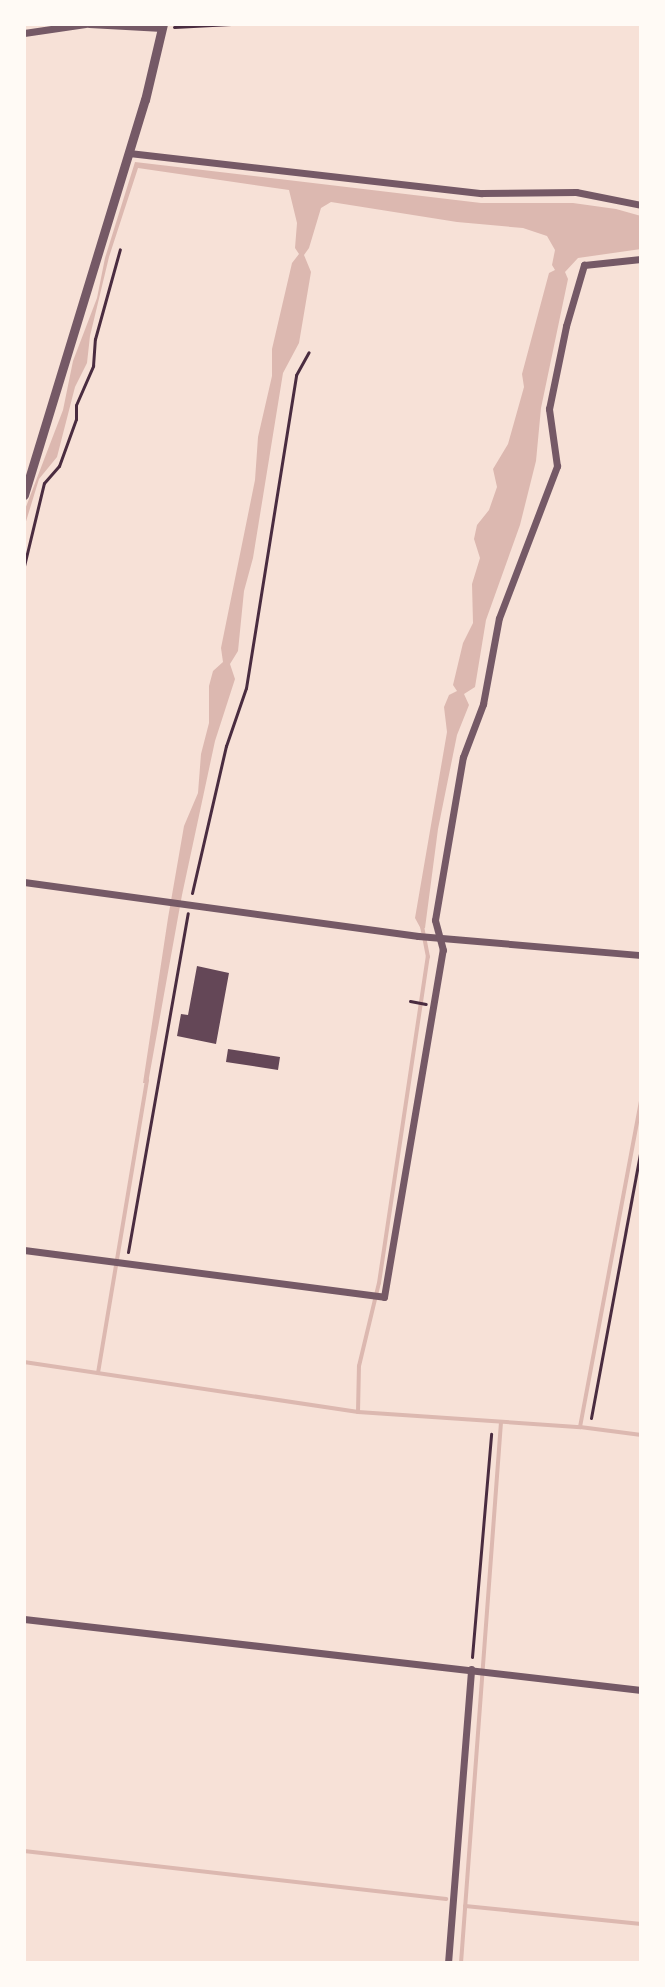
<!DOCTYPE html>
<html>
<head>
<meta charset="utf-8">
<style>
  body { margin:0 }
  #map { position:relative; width:665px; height:1987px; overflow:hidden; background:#f7e1d7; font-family:Helvetica,sans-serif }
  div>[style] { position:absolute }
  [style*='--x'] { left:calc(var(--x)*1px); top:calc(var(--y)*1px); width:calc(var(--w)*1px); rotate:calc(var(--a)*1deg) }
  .water>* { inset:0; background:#dcb8b0 }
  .stream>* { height:4px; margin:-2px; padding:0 2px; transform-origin:2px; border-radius:2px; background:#dcb8b0 }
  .building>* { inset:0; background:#644757 }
  .path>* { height:3px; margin:-1.5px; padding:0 1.5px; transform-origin:1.5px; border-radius:1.5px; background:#4a2c40 }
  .minor>* { height:7px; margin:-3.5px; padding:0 3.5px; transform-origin:3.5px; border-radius:3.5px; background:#755966 }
  .tertiary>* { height:9px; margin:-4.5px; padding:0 4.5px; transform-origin:4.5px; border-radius:4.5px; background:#755966 }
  span { translate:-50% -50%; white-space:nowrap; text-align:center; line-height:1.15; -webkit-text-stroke:7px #fffaf5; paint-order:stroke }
  .frame { position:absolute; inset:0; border:26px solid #fffaf5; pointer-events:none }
</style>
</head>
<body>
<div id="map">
  <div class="water">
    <div style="clip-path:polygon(135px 162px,481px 203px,573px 203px,616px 209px,641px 216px,641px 249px,578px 258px,565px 272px,568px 279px,541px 408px,536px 461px,520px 525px,486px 620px,475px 687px,464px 694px,469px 705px,457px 735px,438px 829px,425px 928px,421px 929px,415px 918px,447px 732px,444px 707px,449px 695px,457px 691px,453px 685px,463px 643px,473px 623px,472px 584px,480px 558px,474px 539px,477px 525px,489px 510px,497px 487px,493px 469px,508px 444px,524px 387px,522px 374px,549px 273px,555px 270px,552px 265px,555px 250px,547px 236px,523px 228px,457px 222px,331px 202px,321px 208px,309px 248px,304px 255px,311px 272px,299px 343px,283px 373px,253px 558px,244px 591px,238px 651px,230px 664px,235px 679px,215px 741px,182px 895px,148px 1083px,143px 1083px,168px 918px,184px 826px,198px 793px,201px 754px,209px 723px,209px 686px,213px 671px,223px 662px,221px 648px,255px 480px,258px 437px,272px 376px,272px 349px,292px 263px,299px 254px,295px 248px,297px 223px,289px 190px,138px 168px,109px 257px,90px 336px,87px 363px,75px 387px,57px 457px,39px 479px,24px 528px,24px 512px,63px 410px,73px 361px,97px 298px,105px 258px)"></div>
  </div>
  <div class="stream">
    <div style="--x:24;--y:1362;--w:338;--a:8.5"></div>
    <div style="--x:358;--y:1412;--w:223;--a:3.9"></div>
    <div style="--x:580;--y:1427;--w:62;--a:7.5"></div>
    <div style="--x:98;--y:1373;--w:297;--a:-80.5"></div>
    <div style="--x:358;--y:1412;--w:46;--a:-88.8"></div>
    <div style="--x:359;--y:1366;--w:85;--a:-76.5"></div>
    <div style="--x:379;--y:1283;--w:330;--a:-81.5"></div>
    <div style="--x:428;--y:957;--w:33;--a:-101"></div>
    <div style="--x:580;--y:1427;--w:332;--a:-79.4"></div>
    <div style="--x:24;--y:1851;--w:425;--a:6.5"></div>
    <div style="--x:465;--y:1906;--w:177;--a:5.8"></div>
    <div style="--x:461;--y:1963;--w:542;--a:-85.77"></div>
  </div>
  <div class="building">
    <div style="clip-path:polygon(197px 966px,229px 973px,216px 1044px,177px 1036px,181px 1014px,188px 1015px)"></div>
    <div style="clip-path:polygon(228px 1049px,280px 1057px,278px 1070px,226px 1062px)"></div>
  </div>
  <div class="path">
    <div style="--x:174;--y:27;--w:57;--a:-3"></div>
    <div style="--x:24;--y:566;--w:85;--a:-76.5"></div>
    <div style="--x:44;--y:483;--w:23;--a:-49"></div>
    <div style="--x:59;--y:466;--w:50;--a:-70.1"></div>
    <div style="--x:76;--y:419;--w:14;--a:-90"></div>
    <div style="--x:76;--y:405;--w:43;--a:-66.4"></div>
    <div style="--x:93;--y:366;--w:27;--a:-86"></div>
    <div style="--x:95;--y:339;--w:93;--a:-74.5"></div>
    <div style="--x:192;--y:893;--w:151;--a:-77"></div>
    <div style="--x:226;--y:746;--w:61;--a:-71"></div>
    <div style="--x:246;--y:688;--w:317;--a:-80.9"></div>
    <div style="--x:296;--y:375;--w:26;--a:-61"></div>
    <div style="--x:410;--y:1001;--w:16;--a:11"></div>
    <div style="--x:128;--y:1252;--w:344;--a:-80"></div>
    <div style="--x:591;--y:1418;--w:276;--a:-79.5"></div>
    <div style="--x:472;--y:1657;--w:224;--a:-85.1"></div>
  </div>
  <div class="minor">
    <div style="--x:89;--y:24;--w:73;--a:3.1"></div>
    <div style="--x:24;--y:33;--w:62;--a:-8.4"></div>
    <div style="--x:129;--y:153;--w:355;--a:6.5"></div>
    <div style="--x:482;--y:193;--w:94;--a:-0.6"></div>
    <div style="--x:576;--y:192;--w:66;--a:11.3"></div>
    <div style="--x:24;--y:882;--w:398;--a:7.8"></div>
    <div style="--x:418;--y:936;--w:224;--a:4.9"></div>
    <div style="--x:24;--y:1250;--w:363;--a:7.4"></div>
    <div style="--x:384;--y:1297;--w:352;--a:-80.4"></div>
    <div style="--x:443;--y:950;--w:31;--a:-105"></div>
    <div style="--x:435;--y:920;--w:165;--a:-80.3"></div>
    <div style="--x:463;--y:757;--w:57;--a:-69.3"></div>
    <div style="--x:483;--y:704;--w:87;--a:-79.5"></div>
    <div style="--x:499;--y:618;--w:163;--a:-69.1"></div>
    <div style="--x:557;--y:466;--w:58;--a:-98"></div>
    <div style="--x:549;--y:409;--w:85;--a:-78.4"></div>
    <div style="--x:566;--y:326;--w:64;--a:-73.6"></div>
    <div style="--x:584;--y:265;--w:57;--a:-6"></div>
    <div style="--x:24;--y:1619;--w:621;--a:6.56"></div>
    <div style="--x:448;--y:1963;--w:295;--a:-85.5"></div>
  </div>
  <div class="tertiary">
    <div style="--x:24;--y:495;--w:413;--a:-73"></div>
    <div style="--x:145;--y:100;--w:78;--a:-76.7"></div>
  </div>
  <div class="frame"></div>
</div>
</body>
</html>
